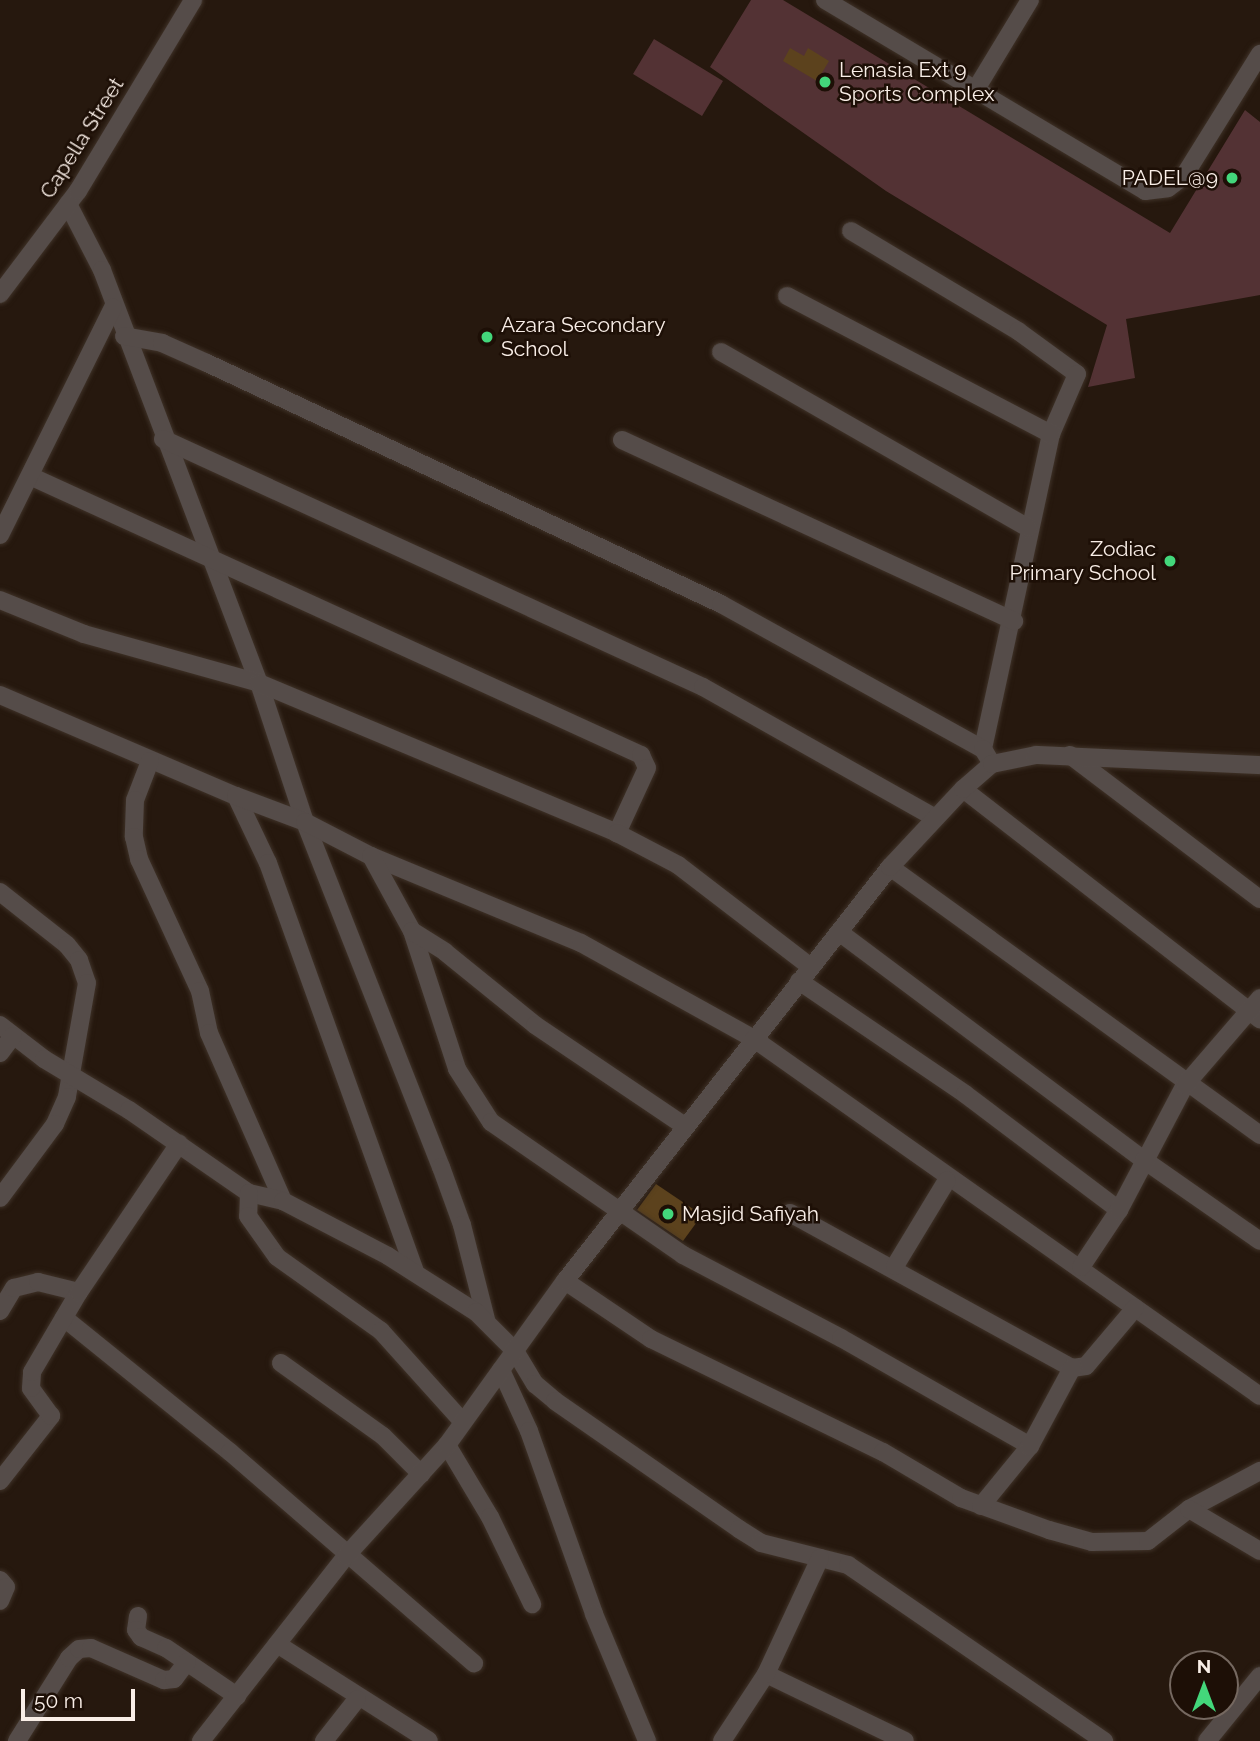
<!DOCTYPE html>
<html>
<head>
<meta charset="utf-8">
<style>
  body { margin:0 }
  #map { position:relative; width:1260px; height:1741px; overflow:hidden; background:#26180e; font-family:Raleway,sans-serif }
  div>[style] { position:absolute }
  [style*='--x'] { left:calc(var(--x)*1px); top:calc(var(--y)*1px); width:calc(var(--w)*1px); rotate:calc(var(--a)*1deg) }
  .green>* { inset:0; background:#533234 }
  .building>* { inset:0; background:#5c421d }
  .roads { filter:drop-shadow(0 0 2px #3f3228) drop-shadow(0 0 2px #3f3228) }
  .minor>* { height:18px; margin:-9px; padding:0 9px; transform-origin:9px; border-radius:9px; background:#554c49 }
  .dots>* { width:19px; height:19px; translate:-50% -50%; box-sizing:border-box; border:4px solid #1d0f06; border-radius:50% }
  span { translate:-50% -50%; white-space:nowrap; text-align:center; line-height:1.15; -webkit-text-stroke:5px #1d0f06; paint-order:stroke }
  .poi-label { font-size:21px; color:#f9eee7 }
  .left { translate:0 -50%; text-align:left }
  .right { translate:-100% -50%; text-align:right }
  .street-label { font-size:21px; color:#f9eee7 }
  .north { position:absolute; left:1169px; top:1650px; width:70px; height:70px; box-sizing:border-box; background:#1d0f06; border:2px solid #756860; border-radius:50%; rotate:0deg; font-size:19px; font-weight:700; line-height:28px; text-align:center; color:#f9eee7 }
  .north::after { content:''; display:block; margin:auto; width:24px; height:32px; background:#43d77b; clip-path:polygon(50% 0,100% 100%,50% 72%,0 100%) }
  .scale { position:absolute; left:21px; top:1689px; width:114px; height:32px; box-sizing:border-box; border:4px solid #f9eee7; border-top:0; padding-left:9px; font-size:21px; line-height:24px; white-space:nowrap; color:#f9eee7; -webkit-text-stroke:5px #1d0f06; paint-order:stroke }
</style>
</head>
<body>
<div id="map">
  <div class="green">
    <div style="clip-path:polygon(751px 0,783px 0,1170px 233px,1245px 110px,1260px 122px,1260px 295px,1126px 319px,1135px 378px,1088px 387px,1107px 325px,886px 191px,710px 67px)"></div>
    <div style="clip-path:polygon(654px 39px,723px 81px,702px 116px,633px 74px)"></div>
  </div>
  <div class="building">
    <div style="clip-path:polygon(790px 48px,804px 56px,808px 48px,829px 61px,817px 81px,783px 61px)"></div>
    <div style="clip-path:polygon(656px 1184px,702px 1215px,683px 1241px,637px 1210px)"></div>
  </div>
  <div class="roads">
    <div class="minor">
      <div style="--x:825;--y:0;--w:373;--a:30.8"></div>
      <div style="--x:1145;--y:191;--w:23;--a:-7"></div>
      <div style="--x:1168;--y:188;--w:20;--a:-37"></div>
      <div style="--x:1184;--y:176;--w:144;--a:-58.1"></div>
      <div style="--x:976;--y:89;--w:104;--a:-58.8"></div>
      <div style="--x:68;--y:204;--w:74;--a:62.7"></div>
      <div style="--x:102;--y:270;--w:442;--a:69.2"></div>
      <div style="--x:259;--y:683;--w:146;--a:71.7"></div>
      <div style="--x:305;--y:822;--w:371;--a:68.5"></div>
      <div style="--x:441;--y:1167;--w:62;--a:70.1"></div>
      <div style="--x:462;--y:1225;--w:101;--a:75.7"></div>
      <div style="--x:851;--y:231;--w:195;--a:30.9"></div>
      <div style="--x:1018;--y:331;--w:73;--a:36.1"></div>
      <div style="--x:1077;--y:374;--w:65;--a:113.4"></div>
      <div style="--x:1051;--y:434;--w:322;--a:102.2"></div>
      <div style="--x:0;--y:294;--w:129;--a:-52.9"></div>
      <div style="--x:78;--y:191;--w:223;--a:-58.9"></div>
      <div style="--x:787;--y:296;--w:298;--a:27.6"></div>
      <div style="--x:124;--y:336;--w:39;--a:10"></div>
      <div style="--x:162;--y:343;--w:49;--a:24"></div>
      <div style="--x:207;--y:363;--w:568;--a:25.12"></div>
      <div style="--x:721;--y:604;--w:299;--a:29"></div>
      <div style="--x:983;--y:749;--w:17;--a:59"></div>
      <div style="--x:721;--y:352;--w:354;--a:29.8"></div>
      <div style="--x:163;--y:439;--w:594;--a:24.67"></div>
      <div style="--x:703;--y:687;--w:265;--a:29.4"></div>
      <div style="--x:622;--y:440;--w:432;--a:24.8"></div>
      <div style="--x:30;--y:476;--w:672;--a:24.54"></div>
      <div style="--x:641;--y:755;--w:14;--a:65"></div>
      <div style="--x:647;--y:768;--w:72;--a:114.8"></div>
      <div style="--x:0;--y:535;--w:254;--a:-63.6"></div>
      <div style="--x:0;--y:600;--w:91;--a:22"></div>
      <div style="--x:84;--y:634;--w:182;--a:15.6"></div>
      <div style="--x:259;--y:683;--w:388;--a:22.7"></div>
      <div style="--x:617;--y:833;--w:69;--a:27.7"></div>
      <div style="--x:678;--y:865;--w:168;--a:37.5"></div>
      <div style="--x:0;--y:695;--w:257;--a:23.2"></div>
      <div style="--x:236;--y:796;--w:74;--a:64.5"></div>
      <div style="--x:268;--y:863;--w:436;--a:70.2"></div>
      <div style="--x:1070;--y:755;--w:238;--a:37.2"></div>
      <div style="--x:150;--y:761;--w:42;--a:111"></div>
      <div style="--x:135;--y:800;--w:37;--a:92"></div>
      <div style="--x:134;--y:837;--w:23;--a:77"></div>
      <div style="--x:139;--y:859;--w:145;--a:65.2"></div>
      <div style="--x:200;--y:991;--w:43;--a:77.9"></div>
      <div style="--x:209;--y:1033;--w:184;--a:66.2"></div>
      <div style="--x:963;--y:789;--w:376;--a:37.8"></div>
      <div style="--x:236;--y:796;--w:74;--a:20.6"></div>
      <div style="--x:305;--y:822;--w:74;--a:27.3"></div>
      <div style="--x:371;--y:856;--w:227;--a:22.5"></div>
      <div style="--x:581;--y:943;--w:198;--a:29"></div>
      <div style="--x:754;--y:1039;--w:619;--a:35.2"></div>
      <div style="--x:371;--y:856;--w:85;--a:61.3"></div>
      <div style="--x:412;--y:931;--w:145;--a:71.9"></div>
      <div style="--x:457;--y:1069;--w:63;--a:57.3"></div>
      <div style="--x:491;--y:1122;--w:234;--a:34.7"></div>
      <div style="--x:683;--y:1255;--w:178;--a:27.7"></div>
      <div style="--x:841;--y:1338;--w:218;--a:29.7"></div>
      <div style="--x:890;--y:867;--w:457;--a:35.9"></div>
      <div style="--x:0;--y:892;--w:85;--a:38.3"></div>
      <div style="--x:67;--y:945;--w:19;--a:51"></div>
      <div style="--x:79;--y:960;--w:24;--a:71"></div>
      <div style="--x:87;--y:983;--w:116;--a:100"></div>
      <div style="--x:67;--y:1097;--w:30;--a:114"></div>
      <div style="--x:55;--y:1124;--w:92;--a:126.6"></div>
      <div style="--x:412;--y:931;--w:39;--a:32"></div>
      <div style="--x:445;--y:952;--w:116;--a:39"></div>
      <div style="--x:535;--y:1025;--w:181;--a:34"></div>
      <div style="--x:839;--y:932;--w:381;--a:36.8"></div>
      <div style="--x:1144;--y:1160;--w:141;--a:34.9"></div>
      <div style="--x:799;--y:981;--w:201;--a:34.2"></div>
      <div style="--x:965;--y:1094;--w:193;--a:37"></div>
      <div style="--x:0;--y:1025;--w:56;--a:37.7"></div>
      <div style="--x:44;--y:1059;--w:99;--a:31"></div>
      <div style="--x:129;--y:1110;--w:146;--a:34.7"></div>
      <div style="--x:249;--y:1193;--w:35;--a:13"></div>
      <div style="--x:283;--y:1201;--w:119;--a:27.6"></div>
      <div style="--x:388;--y:1256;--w:104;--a:32.5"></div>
      <div style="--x:476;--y:1312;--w:55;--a:45"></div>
      <div style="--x:515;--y:1351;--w:39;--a:59"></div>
      <div style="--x:535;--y:1384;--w:26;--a:40"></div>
      <div style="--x:555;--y:1401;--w:224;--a:34.8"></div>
      <div style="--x:739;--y:1529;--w:26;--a:32"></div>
      <div style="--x:761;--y:1543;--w:90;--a:14.2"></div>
      <div style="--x:848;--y:1565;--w:311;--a:34.5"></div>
      <div style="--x:0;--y:1053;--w:21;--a:-53"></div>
      <div style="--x:249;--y:1193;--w:23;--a:92"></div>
      <div style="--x:248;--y:1216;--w:50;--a:54.7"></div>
      <div style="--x:277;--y:1257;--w:128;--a:35.4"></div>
      <div style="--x:381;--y:1331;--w:122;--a:48"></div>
      <div style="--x:790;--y:1213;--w:322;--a:28.8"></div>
      <div style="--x:1072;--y:1368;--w:14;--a:-8"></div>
      <div style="--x:1086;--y:1366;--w:76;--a:-49.8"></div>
      <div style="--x:895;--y:1266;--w:100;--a:-58.8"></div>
      <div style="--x:1081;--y:1267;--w:69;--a:-56.3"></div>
      <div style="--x:1119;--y:1210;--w:141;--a:-62.2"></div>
      <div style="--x:1185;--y:1085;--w:115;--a:-49.2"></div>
      <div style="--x:565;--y:1281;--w:104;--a:34"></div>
      <div style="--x:651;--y:1339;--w:258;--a:26"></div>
      <div style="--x:883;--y:1452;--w:91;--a:30.5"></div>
      <div style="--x:961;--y:1498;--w:94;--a:20"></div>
      <div style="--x:1049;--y:1530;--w:45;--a:15.6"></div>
      <div style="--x:1092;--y:1542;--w:56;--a:-1"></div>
      <div style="--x:1148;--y:1541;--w:52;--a:-38"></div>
      <div style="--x:1189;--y:1509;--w:81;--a:-28.2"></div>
      <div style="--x:0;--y:1311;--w:27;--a:-59"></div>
      <div style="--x:14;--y:1288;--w:25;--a:-14"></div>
      <div style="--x:38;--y:1282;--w:42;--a:13.7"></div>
      <div style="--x:64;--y:1318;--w:213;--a:38.9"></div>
      <div style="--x:230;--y:1452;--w:323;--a:40.9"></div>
      <div style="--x:281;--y:1363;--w:125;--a:35.6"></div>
      <div style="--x:383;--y:1436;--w:54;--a:45"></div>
      <div style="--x:501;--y:1370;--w:67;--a:65.3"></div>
      <div style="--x:529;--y:1431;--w:194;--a:70.4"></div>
      <div style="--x:594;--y:1614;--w:138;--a:67.3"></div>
      <div style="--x:447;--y:1445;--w:84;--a:59.2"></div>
      <div style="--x:490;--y:1517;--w:97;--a:64.2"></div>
      <div style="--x:0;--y:1481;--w:83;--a:-51.9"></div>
      <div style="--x:51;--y:1416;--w:34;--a:-126"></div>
      <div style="--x:31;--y:1388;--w:16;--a:-86"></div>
      <div style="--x:32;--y:1372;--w:93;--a:-59.6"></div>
      <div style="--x:79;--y:1292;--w:179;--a:-56"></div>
      <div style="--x:981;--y:1506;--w:77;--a:-50.8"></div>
      <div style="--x:1030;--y:1446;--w:89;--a:-61.7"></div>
      <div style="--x:1189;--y:1509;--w:82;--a:30.6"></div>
      <div style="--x:0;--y:1580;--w:9;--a:49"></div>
      <div style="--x:6;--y:1587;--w:15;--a:113"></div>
      <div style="--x:138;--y:1616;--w:14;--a:98"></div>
      <div style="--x:136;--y:1630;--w:9;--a:54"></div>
      <div style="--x:141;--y:1637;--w:27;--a:24"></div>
      <div style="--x:166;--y:1648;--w:86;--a:34.1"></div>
      <div style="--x:277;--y:1644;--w:180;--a:32.5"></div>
      <div style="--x:766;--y:1674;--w:154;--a:25.7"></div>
      <div style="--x:17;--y:1741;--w:98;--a:-57.9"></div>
      <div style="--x:69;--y:1658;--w:13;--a:-42"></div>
      <div style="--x:79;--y:1649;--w:12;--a:-5"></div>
      <div style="--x:91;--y:1648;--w:80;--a:23.7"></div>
      <div style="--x:164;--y:1680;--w:10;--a:-6"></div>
      <div style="--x:174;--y:1679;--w:21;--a:-53"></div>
      <div style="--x:201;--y:1741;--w:235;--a:-51.9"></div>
      <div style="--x:346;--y:1556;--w:150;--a:-47.7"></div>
      <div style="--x:447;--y:1445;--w:202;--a:-54.3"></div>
      <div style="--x:565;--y:1281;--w:526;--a:-51.87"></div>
      <div style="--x:890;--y:867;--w:107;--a:-46.9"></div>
      <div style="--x:963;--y:789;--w:38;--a:-41"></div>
      <div style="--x:992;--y:764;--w:45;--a:-11.6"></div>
      <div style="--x:1036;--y:755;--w:224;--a:2.6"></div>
      <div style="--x:324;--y:1741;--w:53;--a:-51.8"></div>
      <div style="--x:722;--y:1741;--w:80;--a:-56.7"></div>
      <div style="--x:766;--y:1674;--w:128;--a:-65"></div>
      <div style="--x:1207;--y:1741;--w:84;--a:-50.8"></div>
    </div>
  </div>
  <div class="dots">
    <div style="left:825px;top:82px;background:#43d77b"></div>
    <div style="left:1232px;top:178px;background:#43d77b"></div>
    <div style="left:487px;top:337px;background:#43d77b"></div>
    <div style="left:1170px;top:561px;background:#43d77b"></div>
    <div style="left:668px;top:1214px;background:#43d77b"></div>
  </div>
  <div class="poi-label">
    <span class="left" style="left:839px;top:82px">Lenasia Ext 9<br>Sports Complex</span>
    <span class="right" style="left:1218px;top:178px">PADEL@9</span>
    <span class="left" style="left:501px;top:337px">Azara Secondary<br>School</span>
    <span class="right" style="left:1156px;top:561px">Zodiac<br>Primary School</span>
    <span class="left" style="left:682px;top:1214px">Masjid Safiyah</span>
  </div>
  <div class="street-label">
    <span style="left:82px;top:138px;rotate:-58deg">Capella Street</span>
  </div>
  <div class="north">N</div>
  <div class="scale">50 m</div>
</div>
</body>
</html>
